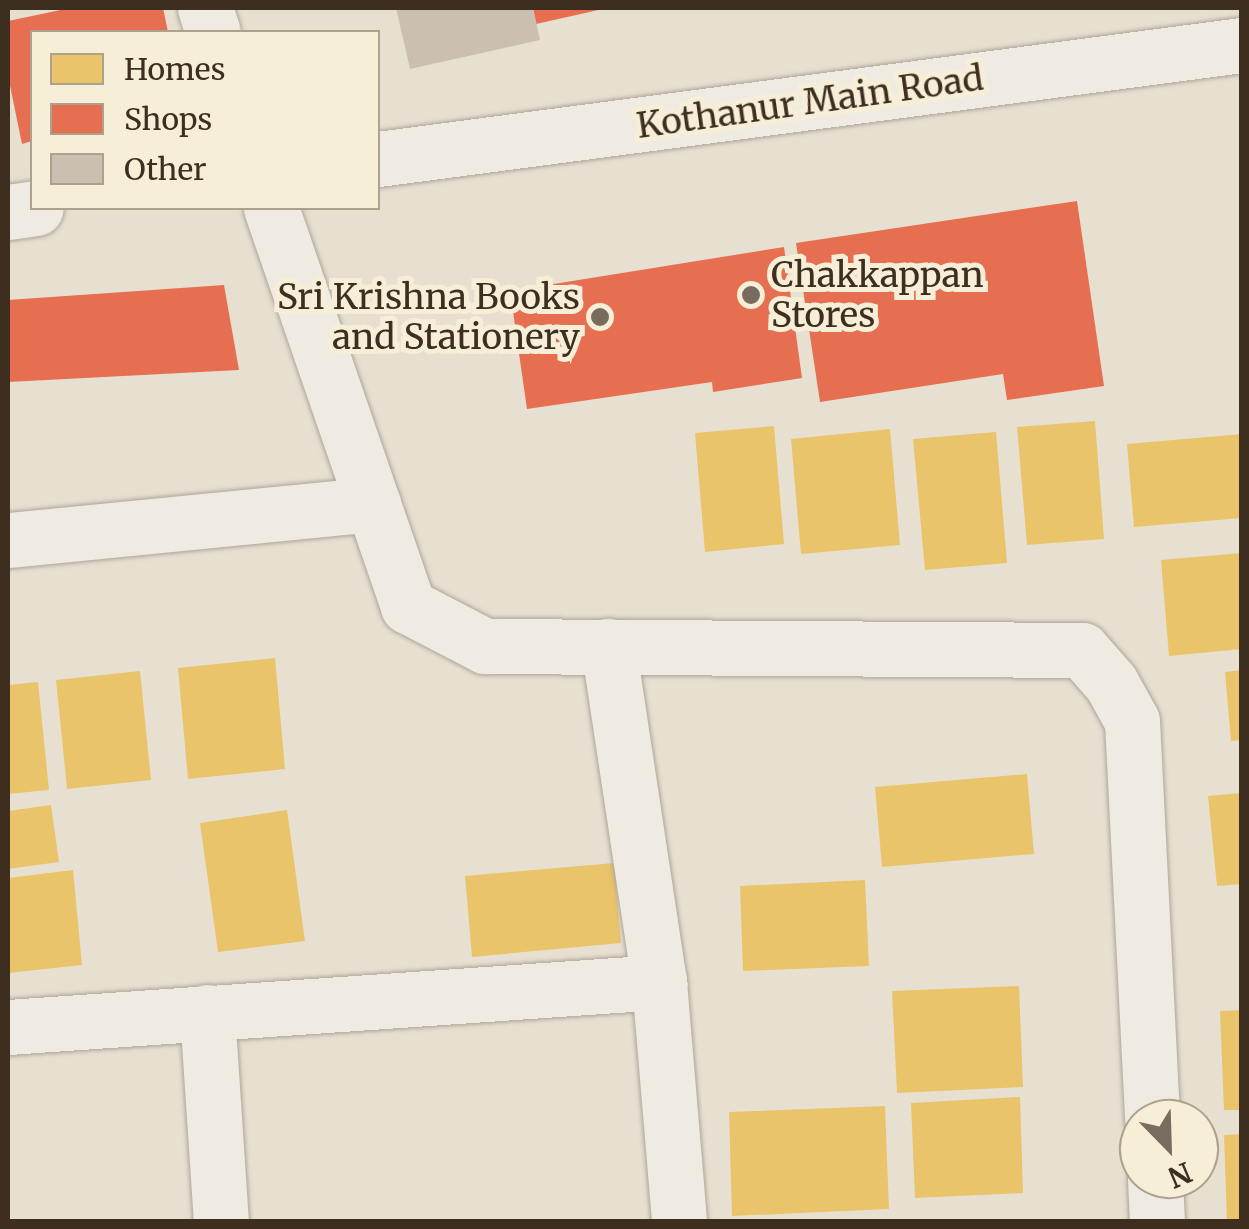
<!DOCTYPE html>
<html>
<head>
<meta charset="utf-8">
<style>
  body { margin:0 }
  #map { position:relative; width:1249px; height:1229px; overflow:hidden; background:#e7e0d1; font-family:Merriweather,serif }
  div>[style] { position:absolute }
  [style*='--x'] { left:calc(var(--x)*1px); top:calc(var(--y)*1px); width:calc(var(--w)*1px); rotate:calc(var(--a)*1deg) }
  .homes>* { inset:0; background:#e9c46a }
  .shops>* { inset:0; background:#e76f51 }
  .building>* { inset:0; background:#cbbfb2 }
  .roads { filter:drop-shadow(0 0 2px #ada599) drop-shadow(0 0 2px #ada599) }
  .minor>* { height:55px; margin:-27.5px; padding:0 27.5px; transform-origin:27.5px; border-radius:27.5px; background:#efebe3 }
  .secondary>* { height:55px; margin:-27.5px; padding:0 27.5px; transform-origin:27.5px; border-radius:27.5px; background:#efebe3 }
  .dots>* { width:28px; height:28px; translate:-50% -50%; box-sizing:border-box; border:5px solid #f7eed8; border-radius:50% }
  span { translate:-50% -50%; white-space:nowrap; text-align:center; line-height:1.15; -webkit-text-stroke:10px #f7eed8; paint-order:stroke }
  .street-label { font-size:35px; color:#3d2e20 }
  .poi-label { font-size:35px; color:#3d2e20 }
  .left { translate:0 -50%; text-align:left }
  .right { translate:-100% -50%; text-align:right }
  .frame { position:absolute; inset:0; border:10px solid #3d2e20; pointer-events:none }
  .legend { position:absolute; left:30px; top:30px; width:350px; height:180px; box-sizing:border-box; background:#f7eed8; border:2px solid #ada18e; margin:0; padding:12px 18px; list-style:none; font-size:30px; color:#3d2e20 }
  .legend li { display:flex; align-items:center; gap:20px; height:50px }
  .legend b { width:50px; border:2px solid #ada18e }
  .north { position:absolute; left:1119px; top:1099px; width:100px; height:100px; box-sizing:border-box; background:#f7eed8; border:2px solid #ada18e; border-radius:50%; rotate:157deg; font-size:28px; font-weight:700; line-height:40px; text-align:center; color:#3d2e20 }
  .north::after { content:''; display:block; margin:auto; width:35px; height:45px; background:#786c5e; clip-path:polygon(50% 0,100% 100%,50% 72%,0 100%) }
</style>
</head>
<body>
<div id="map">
  <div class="homes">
    <div style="clip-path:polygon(1095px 421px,1104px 539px,1027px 545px,1017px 427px)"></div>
    <div style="clip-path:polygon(774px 426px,784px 544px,705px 552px,695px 433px)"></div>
    <div style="clip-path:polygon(890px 429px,900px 545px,801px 554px,791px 439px)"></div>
    <div style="clip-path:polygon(996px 432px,1007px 563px,925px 570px,913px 439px)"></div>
    <div style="clip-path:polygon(1242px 434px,1242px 518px,1134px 527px,1127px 444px)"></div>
    <div style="clip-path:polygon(1242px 553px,1242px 649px,1169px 656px,1161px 560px)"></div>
    <div style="clip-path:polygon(275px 658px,285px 769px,188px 779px,178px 668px)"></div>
    <div style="clip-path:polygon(1242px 670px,1242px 740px,1231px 741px,1225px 672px)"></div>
    <div style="clip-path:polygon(140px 671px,151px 780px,67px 789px,56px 680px)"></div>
    <div style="clip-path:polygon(38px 682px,49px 790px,8px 794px,8px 685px)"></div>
    <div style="clip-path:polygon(1027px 774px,1034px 854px,882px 867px,875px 787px)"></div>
    <div style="clip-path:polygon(1242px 793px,1242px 884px,1217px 886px,1208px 796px)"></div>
    <div style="clip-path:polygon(51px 805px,59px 862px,8px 869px,8px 811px)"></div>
    <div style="clip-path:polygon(287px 810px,305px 941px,218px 952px,200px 823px)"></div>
    <div style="clip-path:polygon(614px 863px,621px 943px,472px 957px,465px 876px)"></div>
    <div style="clip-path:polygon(73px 870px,82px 965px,8px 973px,8px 878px)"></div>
    <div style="clip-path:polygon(865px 880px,869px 966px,743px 971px,740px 886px)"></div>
    <div style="clip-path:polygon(1019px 986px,1023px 1087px,897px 1093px,892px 991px)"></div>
    <div style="clip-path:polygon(1242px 1010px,1242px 1110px,1224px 1110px,1220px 1011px)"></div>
    <div style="clip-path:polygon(1020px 1097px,1023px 1193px,915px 1198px,911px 1103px)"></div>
    <div style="clip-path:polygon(885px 1106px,889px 1209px,732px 1216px,729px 1112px)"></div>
    <div style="clip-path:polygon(1242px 1134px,1242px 1222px,1227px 1222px,1224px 1135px)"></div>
  </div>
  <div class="shops">
    <div style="clip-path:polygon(70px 8px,163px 8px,168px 32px,32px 32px,32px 141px,22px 144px,8px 76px,8px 21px)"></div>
    <div style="clip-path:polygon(533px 8px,603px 8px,603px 9px,536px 24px)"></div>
    <div style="clip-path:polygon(1077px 201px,1104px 386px,1007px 400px,1003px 374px,820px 402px,796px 243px)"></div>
    <div style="clip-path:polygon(784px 247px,802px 378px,713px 392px,712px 382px,527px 409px,510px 291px)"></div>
    <div style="clip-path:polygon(224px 285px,239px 370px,8px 382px,8px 300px)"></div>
  </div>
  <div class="building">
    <div style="clip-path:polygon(396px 8px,533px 8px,540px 40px,410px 69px)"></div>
  </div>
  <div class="roads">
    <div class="minor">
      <div style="--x:205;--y:8;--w:25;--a:72"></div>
      <div style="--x:271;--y:208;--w:421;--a:71"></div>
      <div style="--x:408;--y:606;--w:87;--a:27.5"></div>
      <div style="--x:485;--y:646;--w:597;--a:0.38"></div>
      <div style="--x:1082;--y:650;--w:44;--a:48.7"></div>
      <div style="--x:1111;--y:683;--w:43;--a:61.1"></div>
      <div style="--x:1132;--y:721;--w:399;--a:87.1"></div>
      <div style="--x:8;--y:540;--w:367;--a:-5.6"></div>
      <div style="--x:659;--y:982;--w:241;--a:85.2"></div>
      <div style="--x:207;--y:1012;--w:210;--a:86.2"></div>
      <div style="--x:8;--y:1027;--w:653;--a:-3.95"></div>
      <div style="--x:659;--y:982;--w:340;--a:-98.6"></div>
      <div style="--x:1155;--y:1179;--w:43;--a:87.3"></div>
    </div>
    <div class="secondary">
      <div style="--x:378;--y:159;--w:871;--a:-7.52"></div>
      <div style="--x:8;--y:212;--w:28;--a:-8"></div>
    </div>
  </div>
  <div class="dots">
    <div style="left:751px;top:295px;background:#786c5e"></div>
    <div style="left:600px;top:317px;background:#786c5e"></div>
  </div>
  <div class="street-label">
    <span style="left:810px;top:102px;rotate:-8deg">Kothanur Main Road</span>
  </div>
  <div class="poi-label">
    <span class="left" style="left:771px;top:295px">Chakkappan<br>Stores</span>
    <span class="right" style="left:580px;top:317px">Sri Krishna Books<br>and Stationery</span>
  </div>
  <div class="frame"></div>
  <ul class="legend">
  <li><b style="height:28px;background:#e9c46a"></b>Homes</li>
  <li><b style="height:28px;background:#e76f51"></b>Shops</li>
  <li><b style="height:28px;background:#cbbfb2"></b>Other</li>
  </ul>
  <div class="north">N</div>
</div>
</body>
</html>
